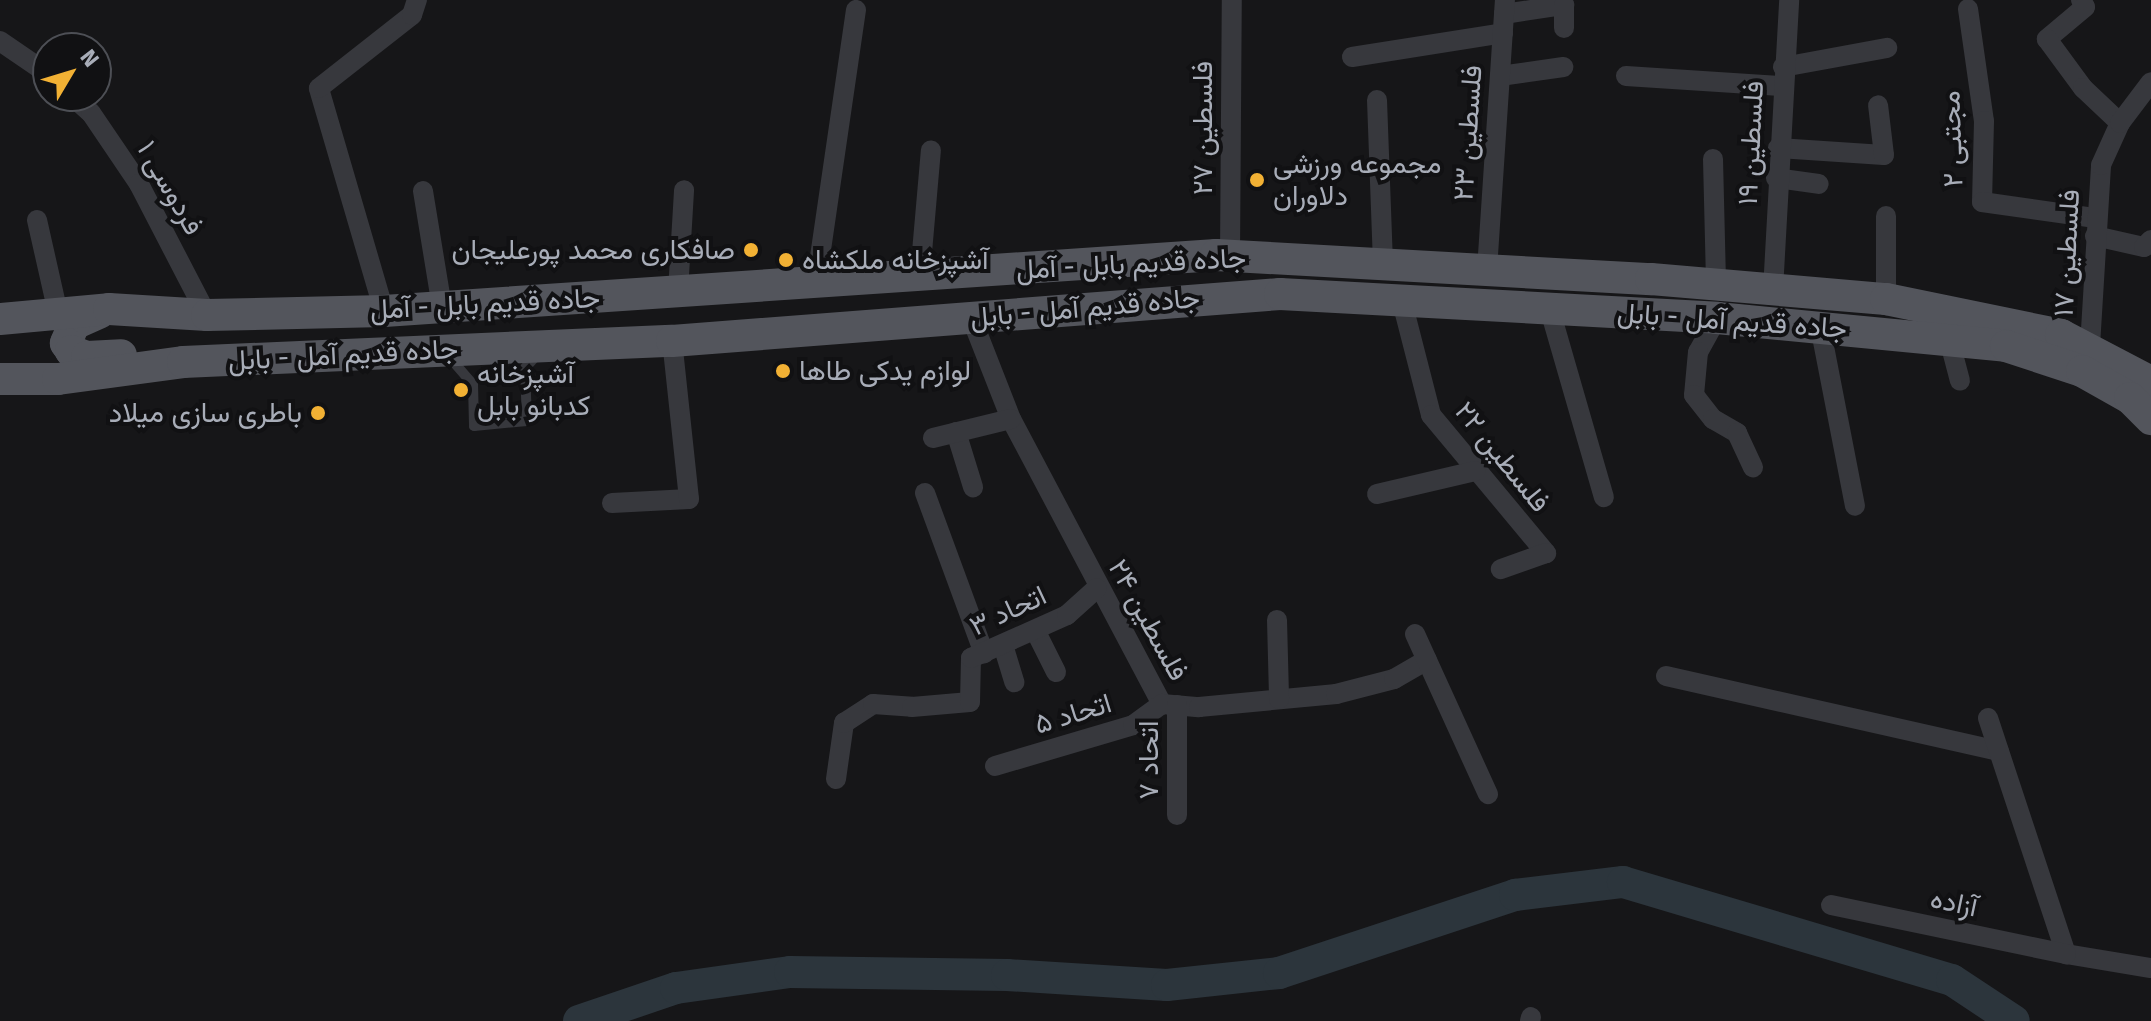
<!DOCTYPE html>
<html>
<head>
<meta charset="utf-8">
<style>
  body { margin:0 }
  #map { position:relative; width:2151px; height:1021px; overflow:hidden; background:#161618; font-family:"Fira Sans",Vazirmatn,sans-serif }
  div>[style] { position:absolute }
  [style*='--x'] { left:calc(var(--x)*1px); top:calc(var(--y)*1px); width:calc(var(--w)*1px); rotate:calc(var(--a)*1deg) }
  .river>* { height:32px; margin:-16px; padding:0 16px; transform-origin:16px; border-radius:16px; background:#2c353c }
  .lane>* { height:10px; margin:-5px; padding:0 5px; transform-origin:5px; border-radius:5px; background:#37383d }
  .street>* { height:20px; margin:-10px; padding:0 10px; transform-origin:10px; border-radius:10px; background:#37383d }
  .primary>* { height:32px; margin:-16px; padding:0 16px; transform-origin:16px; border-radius:16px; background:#53555c }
  .dots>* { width:22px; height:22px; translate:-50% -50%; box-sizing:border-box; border:4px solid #111113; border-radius:50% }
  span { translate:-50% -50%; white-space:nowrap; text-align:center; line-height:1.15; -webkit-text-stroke:8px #111113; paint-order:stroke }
  .street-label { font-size:28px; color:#a8adb8 }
  .poi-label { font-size:28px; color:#a8adb8 }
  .left { translate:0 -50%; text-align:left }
  .right { translate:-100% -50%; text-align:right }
  .north { position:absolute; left:32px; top:32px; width:80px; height:80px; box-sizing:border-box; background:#111113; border:2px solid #4d4f55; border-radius:50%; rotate:52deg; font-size:22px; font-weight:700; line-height:32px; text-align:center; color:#a8adb8 }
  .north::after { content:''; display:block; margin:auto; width:28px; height:36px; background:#f2b134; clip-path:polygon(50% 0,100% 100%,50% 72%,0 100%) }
</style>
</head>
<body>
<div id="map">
  <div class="river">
    <div style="--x:579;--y:1021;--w:102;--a:-18.8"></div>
    <div style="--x:676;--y:988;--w:115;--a:-8"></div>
    <div style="--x:790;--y:972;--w:217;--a:0.8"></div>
    <div style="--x:1007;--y:975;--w:160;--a:3.6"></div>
    <div style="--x:1167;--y:985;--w:113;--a:-6.1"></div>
    <div style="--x:1279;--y:973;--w:249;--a:-18.3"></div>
    <div style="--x:1515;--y:895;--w:109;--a:-6.9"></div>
    <div style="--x:1623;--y:882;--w:343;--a:16.6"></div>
    <div style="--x:1952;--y:980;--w:74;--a:33.5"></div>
  </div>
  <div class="lane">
    <div style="--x:451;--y:359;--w:33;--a:49"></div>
    <div style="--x:473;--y:384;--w:42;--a:88.6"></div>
    <div style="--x:474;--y:426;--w:53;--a:-5.4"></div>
    <div style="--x:527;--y:421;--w:53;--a:-92.2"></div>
    <div style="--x:525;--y:368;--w:19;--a:-47"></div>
  </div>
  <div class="street">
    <div style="--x:2081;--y:0;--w:8;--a:60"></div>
    <div style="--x:2085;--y:7;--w:50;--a:139.9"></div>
    <div style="--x:2047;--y:39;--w:61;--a:53.7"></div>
    <div style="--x:2083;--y:88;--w:51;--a:43.4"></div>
    <div style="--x:1968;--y:9;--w:113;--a:81.9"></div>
    <div style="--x:1984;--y:121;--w:81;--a:91.4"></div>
    <div style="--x:1982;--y:202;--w:113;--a:8.1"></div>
    <div style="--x:1504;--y:14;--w:61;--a:-8.5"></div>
    <div style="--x:1564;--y:5;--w:23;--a:90"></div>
    <div style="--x:0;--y:41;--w:58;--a:34.5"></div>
    <div style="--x:1352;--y:57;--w:153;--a:-9"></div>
    <div style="--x:1783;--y:67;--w:106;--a:-10.4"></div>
    <div style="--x:1500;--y:76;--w:64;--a:-8.1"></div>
    <div style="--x:1626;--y:76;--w:156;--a:3.7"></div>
    <div style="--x:72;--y:96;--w:25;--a:42"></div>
    <div style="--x:91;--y:113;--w:86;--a:55.9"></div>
    <div style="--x:139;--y:184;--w:148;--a:62.6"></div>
    <div style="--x:1377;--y:100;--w:164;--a:87.9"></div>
    <div style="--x:1778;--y:148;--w:106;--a:3.8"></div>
    <div style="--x:1884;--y:155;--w:50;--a:-96.8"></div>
    <div style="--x:1713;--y:159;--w:126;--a:88.6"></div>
    <div style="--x:1776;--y:178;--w:43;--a:7.9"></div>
    <div style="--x:423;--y:191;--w:118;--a:80.7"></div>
    <div style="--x:37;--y:220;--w:95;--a:77.3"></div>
    <div style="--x:2095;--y:236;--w:50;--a:12.7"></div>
    <div style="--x:2144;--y:247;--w:10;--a:-45"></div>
    <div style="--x:1230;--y:256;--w:256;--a:-89.6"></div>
    <div style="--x:1487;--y:270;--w:271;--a:-86.2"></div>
    <div style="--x:920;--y:275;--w:125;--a:-85"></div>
    <div style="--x:816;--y:284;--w:277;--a:-81.7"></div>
    <div style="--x:1773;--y:290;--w:290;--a:-86.8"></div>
    <div style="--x:678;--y:292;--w:102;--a:-86.6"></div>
    <div style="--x:1401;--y:298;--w:121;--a:75.6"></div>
    <div style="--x:1431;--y:415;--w:180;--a:50.2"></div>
    <div style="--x:1546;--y:553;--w:48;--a:160.4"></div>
    <div style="--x:1886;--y:299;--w:83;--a:-90"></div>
    <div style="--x:1549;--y:307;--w:198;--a:73.9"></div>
    <div style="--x:384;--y:311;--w:232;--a:-106.3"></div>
    <div style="--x:319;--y:88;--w:118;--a:-38.1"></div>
    <div style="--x:412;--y:15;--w:16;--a:-72"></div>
    <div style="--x:971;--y:317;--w:110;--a:68.6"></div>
    <div style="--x:1011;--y:419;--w:323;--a:62.1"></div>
    <div style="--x:1162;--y:704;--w:37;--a:5"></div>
    <div style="--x:1199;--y:707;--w:138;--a:-5.4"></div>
    <div style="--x:1336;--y:694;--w:60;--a:-14.5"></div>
    <div style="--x:1394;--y:679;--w:38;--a:-30"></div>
    <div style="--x:1717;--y:318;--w:39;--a:119"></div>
    <div style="--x:1698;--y:352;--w:43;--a:95.3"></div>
    <div style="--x:1694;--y:395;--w:31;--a:52"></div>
    <div style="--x:1713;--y:419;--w:28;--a:30"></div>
    <div style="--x:1737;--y:433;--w:38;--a:65"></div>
    <div style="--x:1820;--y:326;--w:183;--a:79"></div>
    <div style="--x:1949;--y:339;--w:43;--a:75.3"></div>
    <div style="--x:2090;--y:346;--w:181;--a:-86.5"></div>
    <div style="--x:2101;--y:165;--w:46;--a:-65.7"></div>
    <div style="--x:2120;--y:123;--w:51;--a:-52.9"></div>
    <div style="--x:956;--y:432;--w:58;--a:72.8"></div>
    <div style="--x:933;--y:438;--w:80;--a:-13.7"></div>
    <div style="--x:925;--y:493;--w:171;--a:69.8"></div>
    <div style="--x:1377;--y:494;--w:101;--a:-13.2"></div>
    <div style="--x:612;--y:503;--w:77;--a:-3"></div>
    <div style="--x:689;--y:499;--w:159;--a:-96.1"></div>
    <div style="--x:1277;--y:620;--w:79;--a:88.5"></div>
    <div style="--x:1035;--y:630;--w:47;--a:63.4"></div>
    <div style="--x:1415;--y:634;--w:176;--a:65.5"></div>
    <div style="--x:1003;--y:645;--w:39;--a:73"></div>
    <div style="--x:1666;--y:676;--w:341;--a:12.7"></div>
    <div style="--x:1988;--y:718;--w:249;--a:71.7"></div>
    <div style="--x:2066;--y:954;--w:86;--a:9.4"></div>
    <div style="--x:995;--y:766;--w:144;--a:-16.5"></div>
    <div style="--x:1133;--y:725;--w:36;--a:-36"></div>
    <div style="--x:836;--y:779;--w:57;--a:-81.9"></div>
    <div style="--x:844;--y:723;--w:35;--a:-33"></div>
    <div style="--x:873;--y:704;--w:39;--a:4"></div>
    <div style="--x:912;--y:707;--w:58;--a:-4.9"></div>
    <div style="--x:970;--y:702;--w:44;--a:-88.7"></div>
    <div style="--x:971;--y:658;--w:105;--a:-24.1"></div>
    <div style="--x:1067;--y:615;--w:40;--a:-42"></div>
    <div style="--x:1177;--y:815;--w:110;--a:-90"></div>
    <div style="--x:1831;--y:905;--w:240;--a:11.8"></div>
    <div style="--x:1530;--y:1021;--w:4;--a:-76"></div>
  </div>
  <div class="primary">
    <div style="--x:99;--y:313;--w:27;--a:156"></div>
    <div style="--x:74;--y:324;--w:21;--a:113"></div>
    <div style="--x:66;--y:343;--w:9;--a:58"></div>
    <div style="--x:71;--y:351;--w:17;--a:21"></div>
    <div style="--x:87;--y:357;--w:34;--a:-3"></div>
    <div style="--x:0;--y:319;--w:109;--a:-5.2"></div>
    <div style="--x:109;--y:309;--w:98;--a:3.5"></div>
    <div style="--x:207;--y:315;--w:177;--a:-1.3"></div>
    <div style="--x:384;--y:311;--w:834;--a:-3.85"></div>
    <div style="--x:1216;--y:255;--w:436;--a:3.2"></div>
    <div style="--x:1651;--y:279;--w:236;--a:4.9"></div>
    <div style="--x:1886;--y:299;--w:179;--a:11.6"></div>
    <div style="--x:2061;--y:335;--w:102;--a:27.6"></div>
    <div style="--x:0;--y:379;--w:58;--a:0"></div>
    <div style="--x:58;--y:379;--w:126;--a:-7.7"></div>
    <div style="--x:183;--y:362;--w:489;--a:-2.5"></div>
    <div style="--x:672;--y:341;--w:610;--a:-4.42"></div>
    <div style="--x:1280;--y:294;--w:438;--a:3.1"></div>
    <div style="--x:1717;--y:318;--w:290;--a:5.5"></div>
    <div style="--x:2006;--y:346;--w:80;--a:18.2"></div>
    <div style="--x:2082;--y:371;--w:55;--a:29.4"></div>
    <div style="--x:2130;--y:398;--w:30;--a:45"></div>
  </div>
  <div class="dots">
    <div style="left:1257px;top:180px;background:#f2b134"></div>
    <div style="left:751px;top:250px;background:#f2b134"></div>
    <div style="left:786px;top:260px;background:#f2b134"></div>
    <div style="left:783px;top:371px;background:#f2b134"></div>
    <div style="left:461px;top:390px;background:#f2b134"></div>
    <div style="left:318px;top:413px;background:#f2b134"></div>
  </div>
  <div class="street-label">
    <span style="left:1203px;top:128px;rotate:-90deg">فلسطین ۲۷</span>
    <span style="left:1468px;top:133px;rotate:-86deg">فلسطین ۲۳</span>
    <span style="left:1952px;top:139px;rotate:-92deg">مجتبی ۲</span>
    <span style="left:1751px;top:143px;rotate:-87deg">فلسطین ۱۹</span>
    <span style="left:170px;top:188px;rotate:60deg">فردوسی ۱</span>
    <span style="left:2067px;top:253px;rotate:-87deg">فلسطین ۱۷</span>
    <span style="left:1131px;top:264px;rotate:-3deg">جاده قدیم بابل - آمل</span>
    <span style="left:485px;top:304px;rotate:-3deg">جاده قدیم بابل - آمل</span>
    <span style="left:1085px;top:308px;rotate:-5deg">جاده قدیم آمل - بابل</span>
    <span style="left:1732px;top:321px;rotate:4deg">جاده قدیم آمل - بابل</span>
    <span style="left:343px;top:355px;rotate:-3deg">جاده قدیم آمل - بابل</span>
    <span style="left:1502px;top:457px;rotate:51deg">فلسطین ۲۲</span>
    <span style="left:1008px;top:611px;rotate:-25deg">اتحاد ۳</span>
    <span style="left:1148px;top:620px;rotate:61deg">فلسطین ۲۴</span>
    <span style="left:1073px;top:714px;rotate:-17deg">اتحاد ۵</span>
    <span style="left:1149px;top:760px;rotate:-90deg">اتحاد ۷</span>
    <span style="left:1954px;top:903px;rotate:12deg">آزاده</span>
  </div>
  <div class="poi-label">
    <span class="left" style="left:1273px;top:180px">مجموعه ورزشی<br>دلاوران</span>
    <span class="right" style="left:735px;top:250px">صافکاری محمد پورعلیجان</span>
    <span class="left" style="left:802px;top:260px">آشپزخانه ملکشاه</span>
    <span class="left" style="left:799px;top:371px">لوازم یدکی طاها</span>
    <span class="left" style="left:477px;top:390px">آشپزخانه<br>کدبانو بابل</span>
    <span class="right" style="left:302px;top:413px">باطری سازی میلاد</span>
  </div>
  <div class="north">N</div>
</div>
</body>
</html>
